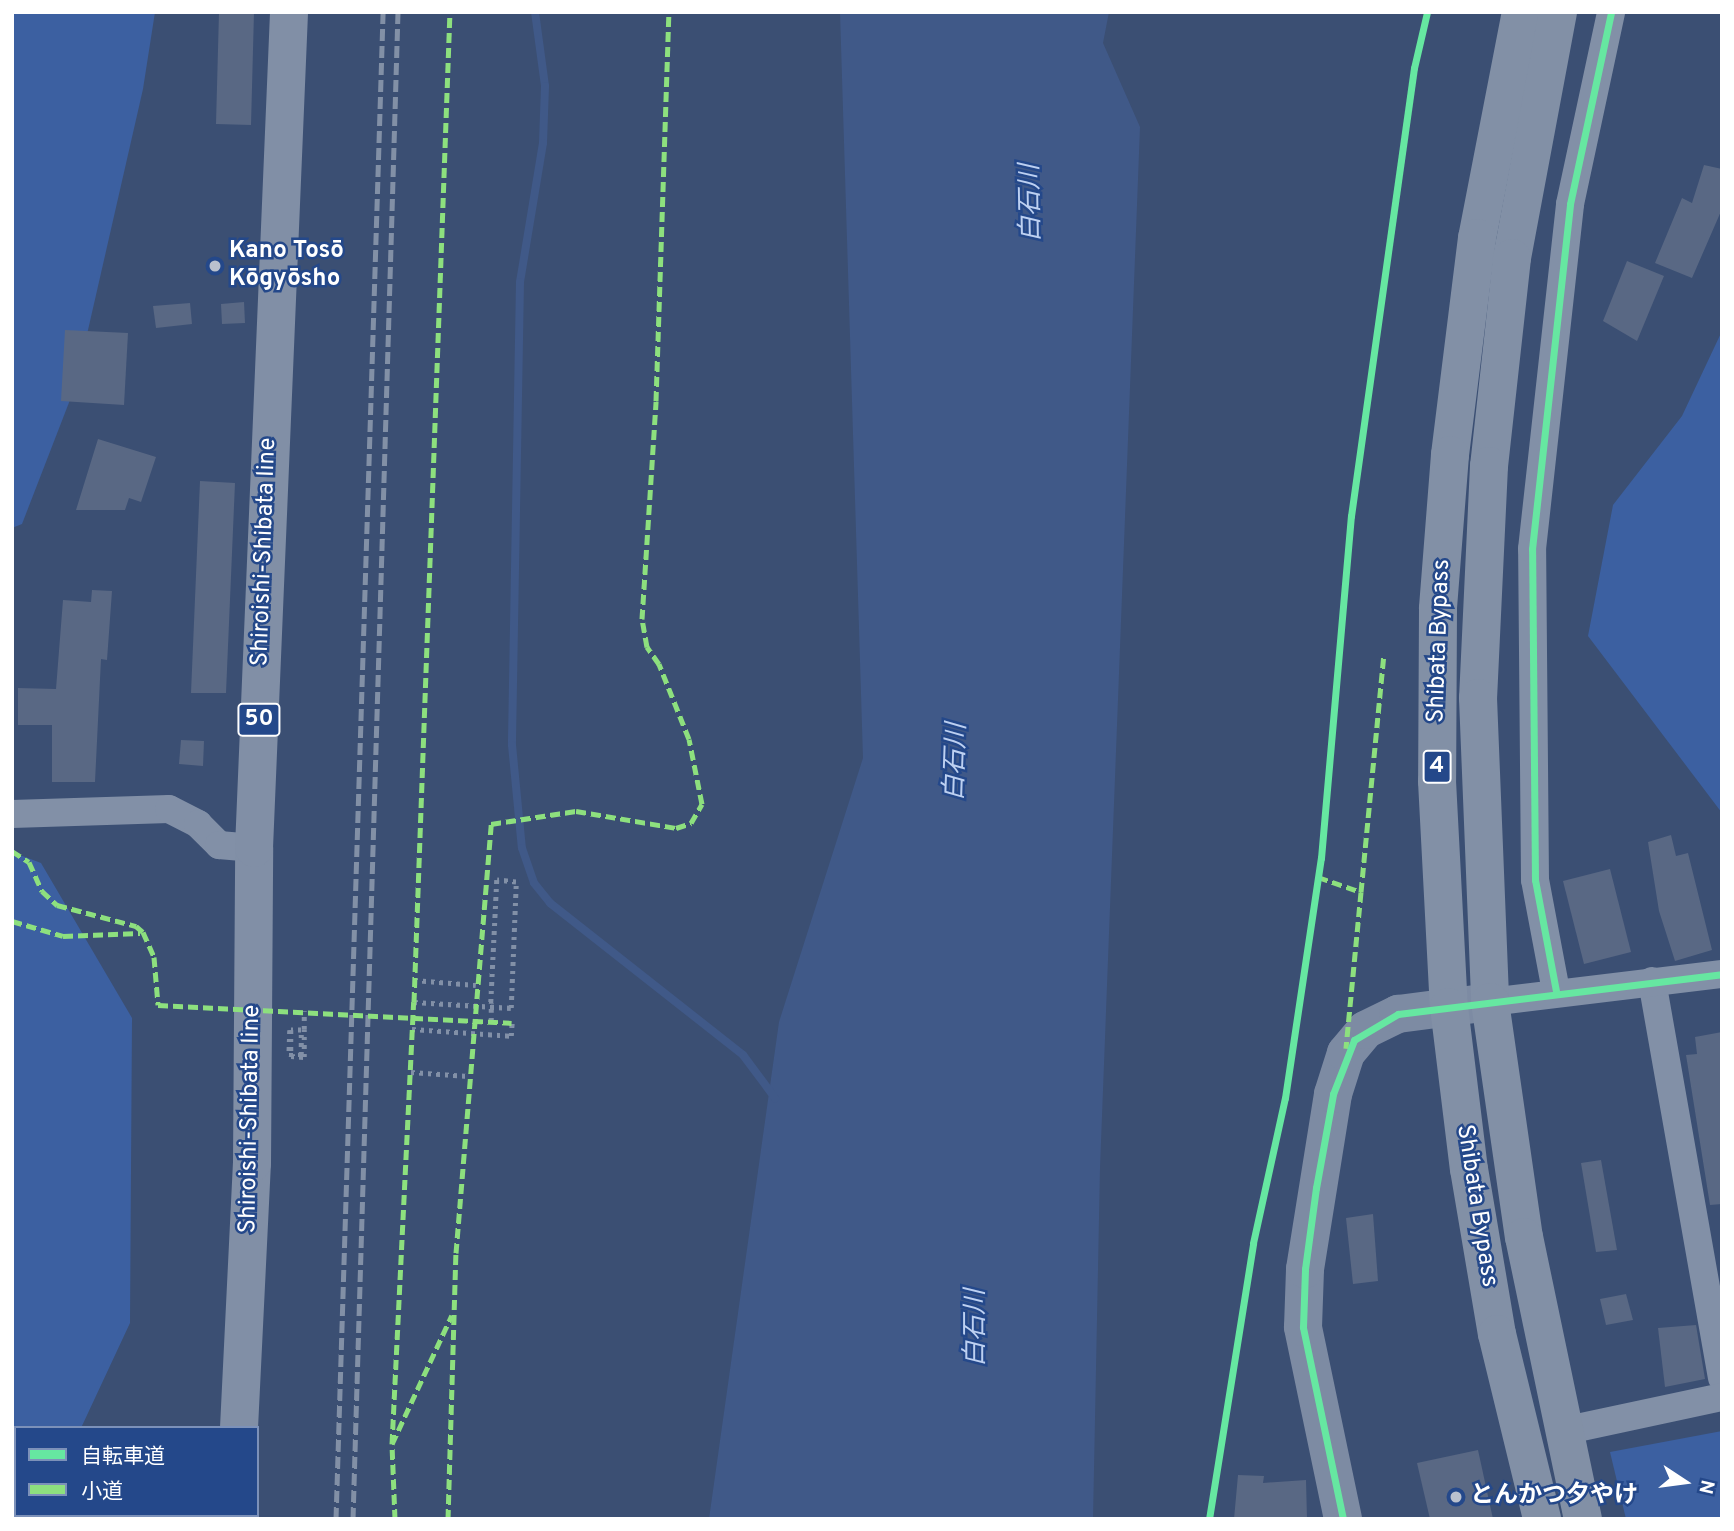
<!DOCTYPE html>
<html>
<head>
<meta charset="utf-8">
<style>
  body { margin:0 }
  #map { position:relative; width:1734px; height:1531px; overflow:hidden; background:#3b4f73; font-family:Overpass,"Noto Sans JP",sans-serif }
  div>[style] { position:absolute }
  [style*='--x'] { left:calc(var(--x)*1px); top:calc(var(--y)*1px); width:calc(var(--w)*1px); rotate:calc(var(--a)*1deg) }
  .green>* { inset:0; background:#3c60a1 }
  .water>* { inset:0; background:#405988 }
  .stream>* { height:8px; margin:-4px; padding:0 4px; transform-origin:4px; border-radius:4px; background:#405988 }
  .building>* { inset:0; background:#596884 }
  .path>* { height:4.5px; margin-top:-2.25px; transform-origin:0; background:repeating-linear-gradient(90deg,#8290a7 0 3.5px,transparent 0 8.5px) }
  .street>* { height:28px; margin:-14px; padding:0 14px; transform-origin:14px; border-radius:14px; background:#8290a7 }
  .secondary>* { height:38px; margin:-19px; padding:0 19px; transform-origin:19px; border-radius:19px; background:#7d8ba3 }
  .primary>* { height:38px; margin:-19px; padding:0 19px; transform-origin:19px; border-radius:19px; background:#818fa6 }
  .highway>* { height:38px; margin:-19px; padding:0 19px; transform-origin:19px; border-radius:19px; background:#8290a6 }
  .rail>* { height:5px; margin-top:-2.5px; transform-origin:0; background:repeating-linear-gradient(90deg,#8290a6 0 12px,transparent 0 17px) }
  .path-bridge>* { height:4.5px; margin-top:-2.25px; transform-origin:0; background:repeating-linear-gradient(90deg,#8290a7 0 3.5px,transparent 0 8.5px) }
  .quiet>* { height:5px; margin-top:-2.5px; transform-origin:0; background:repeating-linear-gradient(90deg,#8de07e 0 10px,transparent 0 15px) }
  .cycleway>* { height:7px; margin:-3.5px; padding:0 3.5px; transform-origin:3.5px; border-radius:3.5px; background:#66e7a1 }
  .dots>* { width:19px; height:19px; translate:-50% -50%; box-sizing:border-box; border:4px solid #24488a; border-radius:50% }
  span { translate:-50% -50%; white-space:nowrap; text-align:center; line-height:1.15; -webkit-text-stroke:5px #24488a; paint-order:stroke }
  .shield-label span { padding:2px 5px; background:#24488a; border:2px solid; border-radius:5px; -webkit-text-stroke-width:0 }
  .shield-label { font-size:23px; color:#fff; font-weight:700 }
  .poi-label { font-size:24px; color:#fff; font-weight:700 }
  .left { translate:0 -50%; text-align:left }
  .street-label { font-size:24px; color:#fff }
  .water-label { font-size:26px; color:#bdd0f1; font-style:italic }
  .frame { position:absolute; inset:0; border:14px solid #fff; pointer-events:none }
  .legend { position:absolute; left:14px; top:1426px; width:245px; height:91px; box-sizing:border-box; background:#24488a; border:2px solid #7c91b9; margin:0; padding:9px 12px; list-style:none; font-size:21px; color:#fff }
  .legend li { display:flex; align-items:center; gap:14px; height:35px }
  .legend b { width:35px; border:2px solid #7c91b9 }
  .north { position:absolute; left:1650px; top:1447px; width:70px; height:70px; -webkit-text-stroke:5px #24488a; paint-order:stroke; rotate:103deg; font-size:19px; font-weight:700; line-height:28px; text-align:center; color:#fff }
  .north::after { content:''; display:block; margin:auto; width:24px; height:32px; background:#fff; clip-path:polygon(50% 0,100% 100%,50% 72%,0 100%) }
</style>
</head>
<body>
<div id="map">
  <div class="green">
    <div style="clip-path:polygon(12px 12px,155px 12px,143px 89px,75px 387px,22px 524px,12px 528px)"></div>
    <div style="clip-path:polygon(1722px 331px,1722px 813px,1588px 636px,1613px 505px,1682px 416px)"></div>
    <div style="clip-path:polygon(12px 852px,41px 863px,132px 1018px,130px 1323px,81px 1428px,16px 1428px,16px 1515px,51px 1519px,12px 1519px)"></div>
    <div style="clip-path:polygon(1722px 1431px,1722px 1519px,1626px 1519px,1610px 1452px)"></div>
  </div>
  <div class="water">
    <div style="clip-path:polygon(840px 12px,1109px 12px,1103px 43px,1140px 127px,1100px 1168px,1093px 1519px,709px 1519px,779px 1022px,863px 758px)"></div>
  </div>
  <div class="stream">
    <div style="--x:535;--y:12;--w:75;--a:82.3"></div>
    <div style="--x:545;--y:86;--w:57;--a:92"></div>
    <div style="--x:543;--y:143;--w:141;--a:99.4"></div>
    <div style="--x:520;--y:282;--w:463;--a:91"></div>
    <div style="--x:512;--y:745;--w:103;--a:84.5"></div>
    <div style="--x:522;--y:848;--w:37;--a:71"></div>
    <div style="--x:534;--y:883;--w:26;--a:51"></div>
    <div style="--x:550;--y:903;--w:246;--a:38.2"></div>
    <div style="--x:743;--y:1055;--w:54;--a:53.3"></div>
  </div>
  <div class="building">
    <div style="clip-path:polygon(219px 12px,254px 12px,251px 125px,216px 124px)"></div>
    <div style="clip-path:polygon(1704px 165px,1722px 169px,1722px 209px,1692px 278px,1655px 263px,1682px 198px,1692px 203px)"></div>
    <div style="clip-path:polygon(1627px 261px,1664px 276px,1637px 341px,1603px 321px)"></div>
    <div style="clip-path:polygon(244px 302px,245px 323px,222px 324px,221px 304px)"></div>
    <div style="clip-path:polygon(190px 303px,192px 324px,156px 328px,153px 306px)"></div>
    <div style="clip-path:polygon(65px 330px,128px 333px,124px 405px,61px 401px)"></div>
    <div style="clip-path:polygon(98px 439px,156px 457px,141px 502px,129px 498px,125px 510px,76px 510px)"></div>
    <div style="clip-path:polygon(200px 481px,235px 483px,226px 693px,191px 693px)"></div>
    <div style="clip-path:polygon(92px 590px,112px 591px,107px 660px,101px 659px,95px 782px,52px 782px,52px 725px,18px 725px,18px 688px,56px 689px,63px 600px,91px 602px)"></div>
    <div style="clip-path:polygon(181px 740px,204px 741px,203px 766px,179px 764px)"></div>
    <div style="clip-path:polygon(1671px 835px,1676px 856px,1688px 853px,1712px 950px,1675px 961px,1659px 911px,1648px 842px)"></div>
    <div style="clip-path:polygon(1610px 869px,1631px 952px,1584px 964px,1563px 881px)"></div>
    <div style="clip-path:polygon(1722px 1032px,1722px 1204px,1710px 1205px,1686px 1055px,1697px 1054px,1695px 1037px)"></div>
    <div style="clip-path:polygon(1601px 1160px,1617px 1250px,1596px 1252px,1581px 1163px)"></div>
    <div style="clip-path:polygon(1373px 1214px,1378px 1281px,1353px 1284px,1346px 1218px)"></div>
    <div style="clip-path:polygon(1626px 1294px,1633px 1320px,1606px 1325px,1600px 1299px)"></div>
    <div style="clip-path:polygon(1696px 1325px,1705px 1379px,1665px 1387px,1658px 1328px)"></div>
    <div style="clip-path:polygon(1478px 1450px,1493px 1519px,1430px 1519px,1417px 1463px)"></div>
    <div style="clip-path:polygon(1238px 1475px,1264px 1476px,1263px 1483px,1306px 1480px,1307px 1519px,1234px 1519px)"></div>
  </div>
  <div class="path">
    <div style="--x:414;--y:980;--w:62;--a:4.6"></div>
    <div style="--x:414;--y:1002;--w:97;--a:3.5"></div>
    <div style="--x:511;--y:1008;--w:126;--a:-87.7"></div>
    <div style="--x:516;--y:882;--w:19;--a:-174"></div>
    <div style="--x:497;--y:880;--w:123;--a:92.8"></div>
    <div style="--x:491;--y:1021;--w:9;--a:-90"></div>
    <div style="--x:304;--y:1029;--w:18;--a:-90"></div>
    <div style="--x:412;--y:1029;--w:99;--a:4"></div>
    <div style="--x:511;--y:1036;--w:13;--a:-86"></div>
    <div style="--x:290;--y:1030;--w:25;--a:92"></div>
    <div style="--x:289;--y:1055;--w:12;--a:0"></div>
    <div style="--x:301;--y:1055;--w:25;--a:-90"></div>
    <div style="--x:411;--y:1072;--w:57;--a:4"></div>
  </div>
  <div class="street">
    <div style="--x:12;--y:814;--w:157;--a:-1.8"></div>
    <div style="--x:169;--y:809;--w:33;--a:27"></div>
    <div style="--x:198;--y:824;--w:30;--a:45"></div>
    <div style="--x:219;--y:845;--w:35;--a:5"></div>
    <div style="--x:1652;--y:981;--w:403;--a:80"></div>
    <div style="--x:1556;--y:991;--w:113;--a:-100.7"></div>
    <div style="--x:1535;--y:880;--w:331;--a:-90.5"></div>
    <div style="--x:1532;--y:549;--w:347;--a:-83.7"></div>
    <div style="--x:1570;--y:204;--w:196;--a:-77.9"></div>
    <div style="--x:1490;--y:1002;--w:234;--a:-6.9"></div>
    <div style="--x:1563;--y:1431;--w:163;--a:-12.1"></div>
  </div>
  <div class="secondary">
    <div style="--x:1343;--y:1519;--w:196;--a:-101.8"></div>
    <div style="--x:1303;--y:1327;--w:58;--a:-88"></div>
    <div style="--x:1305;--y:1269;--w:177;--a:-80.9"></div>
    <div style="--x:1333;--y:1094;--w:43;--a:-72.4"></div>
    <div style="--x:1346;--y:1053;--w:30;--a:-50"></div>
    <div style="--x:1365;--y:1030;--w:37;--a:-26"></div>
    <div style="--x:1398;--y:1014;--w:93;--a:-7.4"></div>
  </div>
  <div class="primary">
    <div style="--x:239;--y:1428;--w:265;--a:-87.2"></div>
    <div style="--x:252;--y:1163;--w:315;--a:-89.6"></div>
    <div style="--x:254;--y:848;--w:837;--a:-87.6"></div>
    <div style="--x:222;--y:1519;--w:4;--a:-90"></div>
  </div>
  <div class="highway">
    <div style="--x:1521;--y:12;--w:230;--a:101"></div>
    <div style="--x:1477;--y:238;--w:219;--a:97.1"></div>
    <div style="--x:1450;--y:455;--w:154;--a:94.5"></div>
    <div style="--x:1438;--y:609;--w:172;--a:90.3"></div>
    <div style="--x:1437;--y:781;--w:226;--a:87"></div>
    <div style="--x:1449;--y:1007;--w:163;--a:83"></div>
    <div style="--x:1469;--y:1169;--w:167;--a:80.4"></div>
    <div style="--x:1497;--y:1334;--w:190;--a:76.3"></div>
    <div style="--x:1558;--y:12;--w:250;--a:100.6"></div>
    <div style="--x:1512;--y:258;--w:209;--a:96.3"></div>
    <div style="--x:1489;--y:466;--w:232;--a:92.7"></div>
    <div style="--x:1478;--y:698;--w:304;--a:87.7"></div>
    <div style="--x:1490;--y:1002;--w:237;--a:81.8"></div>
    <div style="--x:1524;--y:1237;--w:288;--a:78.2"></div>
  </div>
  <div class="rail">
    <div style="--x:336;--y:1519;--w:1508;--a:-88.21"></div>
    <div style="--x:353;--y:1519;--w:1508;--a:-88.29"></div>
  </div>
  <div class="path-bridge">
    <div style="--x:491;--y:1012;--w:9;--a:-90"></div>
    <div style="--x:301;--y:1030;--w:10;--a:180"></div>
    <div style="--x:291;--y:1030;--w:26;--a:90"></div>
    <div style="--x:291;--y:1056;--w:13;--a:4"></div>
    <div style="--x:304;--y:1057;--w:28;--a:-90"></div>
  </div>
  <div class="quiet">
    <div style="--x:12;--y:851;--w:20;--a:33"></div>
    <div style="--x:29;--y:862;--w:32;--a:66"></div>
    <div style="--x:42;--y:891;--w:21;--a:43"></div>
    <div style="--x:57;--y:905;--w:82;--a:14.9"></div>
    <div style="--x:136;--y:926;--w:9;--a:41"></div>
    <div style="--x:143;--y:932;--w:27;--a:66"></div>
    <div style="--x:154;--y:957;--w:48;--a:85.2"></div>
    <div style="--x:158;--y:1005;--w:354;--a:2.9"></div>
    <div style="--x:1318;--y:877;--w:46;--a:19.2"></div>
    <div style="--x:1361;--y:892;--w:157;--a:95.5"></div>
    <div style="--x:1361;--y:892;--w:238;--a:-84.5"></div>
    <div style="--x:12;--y:921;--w:53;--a:16.4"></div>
    <div style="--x:63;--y:936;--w:77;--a:-2.2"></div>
    <div style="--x:392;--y:1444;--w:443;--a:-87.2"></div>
    <div style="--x:414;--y:1002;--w:991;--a:-87.92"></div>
    <div style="--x:395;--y:1519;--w:75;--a:-92.3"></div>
    <div style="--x:392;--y:1444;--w:142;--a:-65.1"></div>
    <div style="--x:448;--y:1519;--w:266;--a:-88.3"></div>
    <div style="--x:456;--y:1253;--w:430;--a:-85.3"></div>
    <div style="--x:491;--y:824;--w:86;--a:-8.7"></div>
    <div style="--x:576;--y:811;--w:101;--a:9.6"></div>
    <div style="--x:676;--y:828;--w:16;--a:-18"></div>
    <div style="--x:691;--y:823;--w:22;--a:-60"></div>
    <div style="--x:702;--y:804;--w:66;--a:-101.3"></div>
    <div style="--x:689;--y:739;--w:81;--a:-111.8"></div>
    <div style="--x:659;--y:664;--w:21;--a:-125"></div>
    <div style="--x:647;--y:647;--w:28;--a:-100"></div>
    <div style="--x:642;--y:619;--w:218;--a:-86.3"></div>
    <div style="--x:656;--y:401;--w:389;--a:-88.1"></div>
  </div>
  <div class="cycleway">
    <div style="--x:1556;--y:991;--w:113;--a:-100.7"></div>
    <div style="--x:1535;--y:880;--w:331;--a:-90.5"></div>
    <div style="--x:1532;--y:549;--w:347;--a:-83.7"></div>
    <div style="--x:1570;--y:204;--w:196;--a:-77.9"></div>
    <div style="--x:1209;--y:1519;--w:279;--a:-80.9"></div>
    <div style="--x:1253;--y:1243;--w:148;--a:-77.6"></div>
    <div style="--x:1285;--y:1098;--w:243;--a:-81.5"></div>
    <div style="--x:1321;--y:858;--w:343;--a:-85"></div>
    <div style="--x:1351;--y:516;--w:452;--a:-82"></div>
    <div style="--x:1414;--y:68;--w:57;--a:-76.9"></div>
    <div style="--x:1343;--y:1519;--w:196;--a:-101.8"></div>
    <div style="--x:1303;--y:1327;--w:58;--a:-88"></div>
    <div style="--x:1305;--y:1269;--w:82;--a:-82.3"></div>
    <div style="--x:1316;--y:1188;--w:96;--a:-79.7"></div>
    <div style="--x:1333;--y:1094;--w:58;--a:-68.7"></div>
    <div style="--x:1354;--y:1040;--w:51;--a:-30.6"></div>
    <div style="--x:1398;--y:1014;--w:326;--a:-7"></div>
  </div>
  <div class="dots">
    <div style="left:215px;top:266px;background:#bac1ce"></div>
    <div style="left:1456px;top:1497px;background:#bac1ce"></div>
  </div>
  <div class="shield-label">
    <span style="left:259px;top:720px">50</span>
    <span style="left:1437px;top:767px">4</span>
  </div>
  <div class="poi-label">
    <span class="left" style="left:229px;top:266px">Kano Tosō<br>Kōgyōsho</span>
    <span class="left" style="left:1470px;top:1497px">とんかつ夕やけ</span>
  </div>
  <div class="street-label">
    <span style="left:265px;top:552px;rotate:-88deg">Shiroishi-Shibata line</span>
    <span style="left:1440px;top:641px;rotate:-88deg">Shibata Bypass</span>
    <span style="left:251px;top:1119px;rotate:-89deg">Shiroishi-Shibata line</span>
    <span style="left:1476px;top:1206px;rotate:81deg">Shibata Bypass</span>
  </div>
  <div class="water-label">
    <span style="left:1032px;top:203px;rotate:-91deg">白石川</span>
    <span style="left:957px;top:762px;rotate:-88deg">白石川</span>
    <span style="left:977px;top:1328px;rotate:-90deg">白石川</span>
  </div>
  <div class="frame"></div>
  <ul class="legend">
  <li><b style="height:9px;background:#66e7a1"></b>自転車道</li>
  <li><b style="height:9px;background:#8de07e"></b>小道</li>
  </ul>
  <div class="north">N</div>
</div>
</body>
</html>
